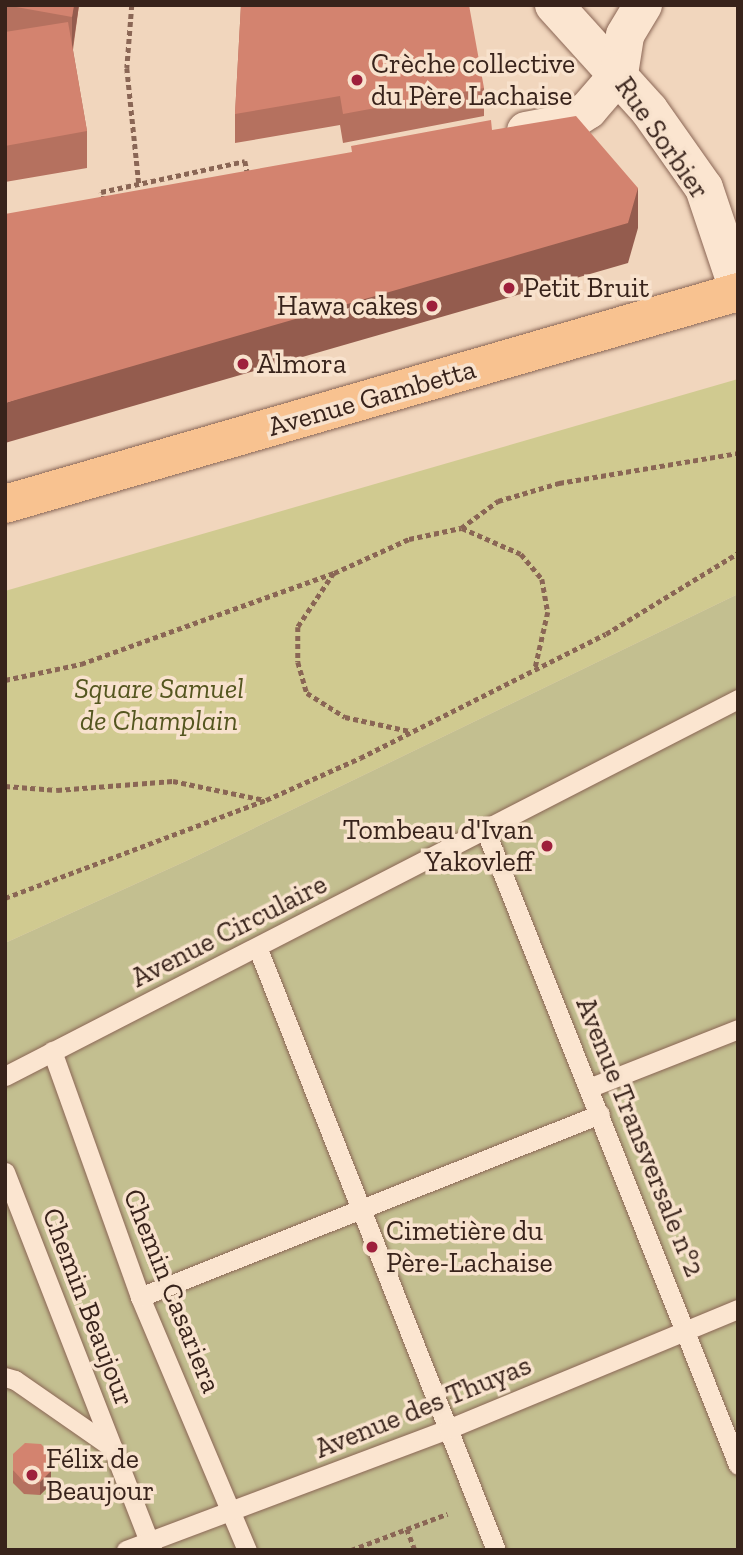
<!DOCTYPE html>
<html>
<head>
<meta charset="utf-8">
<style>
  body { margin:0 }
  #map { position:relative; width:743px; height:1555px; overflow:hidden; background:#f1d6bd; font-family:"Zilla Slab",serif }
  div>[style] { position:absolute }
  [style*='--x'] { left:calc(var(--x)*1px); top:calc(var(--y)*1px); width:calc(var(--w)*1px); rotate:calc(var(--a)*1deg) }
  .green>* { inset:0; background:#d0ca90 }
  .cemetery>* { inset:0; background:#c3bf90 }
  .path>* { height:4.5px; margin-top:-2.25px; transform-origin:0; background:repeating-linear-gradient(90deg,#8a6655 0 5px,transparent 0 8.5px) }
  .roads { filter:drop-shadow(0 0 2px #8a6655) drop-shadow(0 0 2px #8a6655) }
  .service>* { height:19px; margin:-9.5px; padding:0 9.5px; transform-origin:9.5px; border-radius:9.5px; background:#fbe5d0 }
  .minor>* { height:38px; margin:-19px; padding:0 19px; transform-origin:19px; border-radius:19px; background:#fbe5d0 }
  .primary>* { height:38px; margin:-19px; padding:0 19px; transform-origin:19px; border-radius:19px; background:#f8c290 }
  .wall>* { inset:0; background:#b5715f }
  .shaded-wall>* { inset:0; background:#945c4e }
  .building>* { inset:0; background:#d3836f }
  .dots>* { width:19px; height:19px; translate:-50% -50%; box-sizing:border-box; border:4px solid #f8e2cd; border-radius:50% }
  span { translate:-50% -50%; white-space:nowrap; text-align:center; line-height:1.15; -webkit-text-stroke:7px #f8e2cd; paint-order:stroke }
  .poi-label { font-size:28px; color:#38231b }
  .left { translate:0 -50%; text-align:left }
  .right { translate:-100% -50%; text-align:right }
  .street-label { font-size:28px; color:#38231b }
  .park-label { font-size:28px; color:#54561f; font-style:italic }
  .frame { position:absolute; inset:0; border:7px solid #38231b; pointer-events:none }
</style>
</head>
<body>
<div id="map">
  <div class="green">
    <div style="clip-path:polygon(738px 379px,738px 594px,186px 861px,5px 943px,5px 591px)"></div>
  </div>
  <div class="cemetery">
    <div style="clip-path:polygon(738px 594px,738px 1550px,5px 1550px,5px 943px,186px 861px)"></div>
  </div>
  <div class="path">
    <div style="--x:132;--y:5;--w:63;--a:94.5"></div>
    <div style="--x:127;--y:68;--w:118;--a:84.1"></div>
    <div style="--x:103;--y:201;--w:9;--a:-103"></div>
    <div style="--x:101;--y:192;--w:147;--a:-12.1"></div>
    <div style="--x:245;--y:161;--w:14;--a:78"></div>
    <div style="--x:462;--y:528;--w:64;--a:23.8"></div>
    <div style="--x:521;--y:554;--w:33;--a:50"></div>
    <div style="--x:542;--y:579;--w:34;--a:80"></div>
    <div style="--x:548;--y:612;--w:58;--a:102.8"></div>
    <div style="--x:334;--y:573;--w:65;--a:123.7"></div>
    <div style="--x:298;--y:627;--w:35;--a:90"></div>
    <div style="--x:298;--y:662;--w:32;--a:74"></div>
    <div style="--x:307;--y:693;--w:45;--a:32.3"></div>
    <div style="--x:345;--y:717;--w:66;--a:12.2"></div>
    <div style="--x:5;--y:680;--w:78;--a:-11.9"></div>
    <div style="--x:81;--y:664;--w:269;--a:-19.8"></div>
    <div style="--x:334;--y:573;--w:82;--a:-24.4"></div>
    <div style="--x:409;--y:539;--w:53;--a:-11.9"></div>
    <div style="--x:461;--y:528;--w:46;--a:-36.1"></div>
    <div style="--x:498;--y:501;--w:64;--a:-16.4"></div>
    <div style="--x:559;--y:483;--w:181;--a:-9.5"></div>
    <div style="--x:5;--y:786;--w:52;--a:4.4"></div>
    <div style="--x:57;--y:790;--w:116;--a:-4.4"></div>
    <div style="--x:173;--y:781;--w:94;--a:11.7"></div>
    <div style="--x:5;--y:898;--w:279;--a:-20.6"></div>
    <div style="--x:266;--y:800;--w:103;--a:-24.1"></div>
    <div style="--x:360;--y:758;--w:275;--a:-26.8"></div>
    <div style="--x:606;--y:634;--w:155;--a:-31.5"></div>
    <div style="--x:407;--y:1529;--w:22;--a:69"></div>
    <div style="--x:351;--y:1550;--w:103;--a:-20.6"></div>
  </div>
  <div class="roads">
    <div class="service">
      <div style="--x:486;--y:832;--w:681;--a:68.29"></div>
      <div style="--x:258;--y:949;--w:646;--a:68.4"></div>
      <div style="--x:52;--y:1051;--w:261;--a:70.3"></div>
      <div style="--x:140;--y:1297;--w:275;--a:67.1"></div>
      <div style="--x:5;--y:1076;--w:824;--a:-27.22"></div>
      <div style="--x:591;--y:1087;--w:158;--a:-21.5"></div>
      <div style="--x:5;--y:1172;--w:406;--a:68.7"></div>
      <div style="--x:140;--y:1297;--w:495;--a:-21.7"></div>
      <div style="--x:5;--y:1377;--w:10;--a:17"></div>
      <div style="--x:15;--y:1380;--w:119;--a:34.8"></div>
      <div style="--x:126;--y:1550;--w:344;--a:-20.6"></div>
      <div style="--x:448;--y:1429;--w:314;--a:-22.5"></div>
    </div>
    <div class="minor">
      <div style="--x:554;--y:5;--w:142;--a:47.9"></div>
      <div style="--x:649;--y:110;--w:95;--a:54.8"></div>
      <div style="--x:704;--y:188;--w:107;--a:71.4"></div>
      <div style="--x:619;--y:74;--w:39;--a:-81"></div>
      <div style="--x:625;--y:35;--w:35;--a:-59"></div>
      <div style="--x:526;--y:131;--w:43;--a:-10.8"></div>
      <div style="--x:568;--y:123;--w:24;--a:-33"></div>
      <div style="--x:588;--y:110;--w:48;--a:-49.3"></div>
    </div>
    <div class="primary">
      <div style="--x:5;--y:504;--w:763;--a:-16.13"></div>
    </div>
  </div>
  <div class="wall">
    <div style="clip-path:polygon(5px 5px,79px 5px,73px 50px,87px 131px,87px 168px,5px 182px)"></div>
    <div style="clip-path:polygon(241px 5px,484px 88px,484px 116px,343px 143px,340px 125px,235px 143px,235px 114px)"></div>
    <div style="clip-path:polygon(13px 1470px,51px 1484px,40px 1495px,24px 1494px,13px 1483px)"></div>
  </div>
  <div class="shaded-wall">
    <div style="clip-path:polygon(74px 5px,79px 5px,72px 52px,72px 17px)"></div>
    <div style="clip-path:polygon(638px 188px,638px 228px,628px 263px,5px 443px,5px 403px)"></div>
    <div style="clip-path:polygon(51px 1468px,51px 1484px,40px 1495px,40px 1482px)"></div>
  </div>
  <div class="building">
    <div style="clip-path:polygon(5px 5px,74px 5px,72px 17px)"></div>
    <div style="clip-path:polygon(241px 5px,469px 5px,484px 88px,343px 114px,340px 96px,235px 114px)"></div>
    <div style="clip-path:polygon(68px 22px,87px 131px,5px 146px,5px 32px)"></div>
    <div style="clip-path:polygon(576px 116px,638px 188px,628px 223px,5px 403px,5px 214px,352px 152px,351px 146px,491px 120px,492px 130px)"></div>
    <div style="clip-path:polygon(25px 1443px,41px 1444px,51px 1455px,51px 1471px,40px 1482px,24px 1482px,13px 1470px,13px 1454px)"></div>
  </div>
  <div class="dots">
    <div style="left:357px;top:80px;background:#9e203c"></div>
    <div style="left:509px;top:288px;background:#9e203c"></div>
    <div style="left:432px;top:306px;background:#9e203c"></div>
    <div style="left:243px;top:364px;background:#9e203c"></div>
    <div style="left:547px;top:846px;background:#9e203c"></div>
    <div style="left:372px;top:1247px;background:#9e203c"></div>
    <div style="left:32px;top:1475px;background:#9e203c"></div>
  </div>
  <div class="poi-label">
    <span class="left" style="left:371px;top:80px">Crèche collective<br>du Père Lachaise</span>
    <span class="left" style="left:523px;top:288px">Petit Bruit</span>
    <span class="right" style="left:418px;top:306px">Hawa cakes</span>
    <span class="left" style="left:257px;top:364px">Almora</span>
    <span class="right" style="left:533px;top:846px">Tombeau d'Ivan<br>Yakovleff</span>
    <span class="left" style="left:386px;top:1247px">Cimetière du<br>Père-Lachaise</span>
    <span class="left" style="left:46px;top:1475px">Félix de<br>Beaujour</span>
  </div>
  <div class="street-label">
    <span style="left:662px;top:138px;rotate:55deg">Rue Sorbier</span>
    <span style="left:372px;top:398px;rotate:-16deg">Avenue Gambetta</span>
    <span style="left:229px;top:931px;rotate:-27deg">Avenue Circulaire</span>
    <span style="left:640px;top:1137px;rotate:68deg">Avenue Transversale n°2</span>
    <span style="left:172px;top:1291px;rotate:68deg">Chemin Casariera</span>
    <span style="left:88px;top:1307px;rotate:69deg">Chemin Beaujour</span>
    <span style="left:423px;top:1407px;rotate:-22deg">Avenue des Thuyas</span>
  </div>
  <div class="park-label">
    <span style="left:159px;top:705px">Square Samuel<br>de Champlain</span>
  </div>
  <div class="frame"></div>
</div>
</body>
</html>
